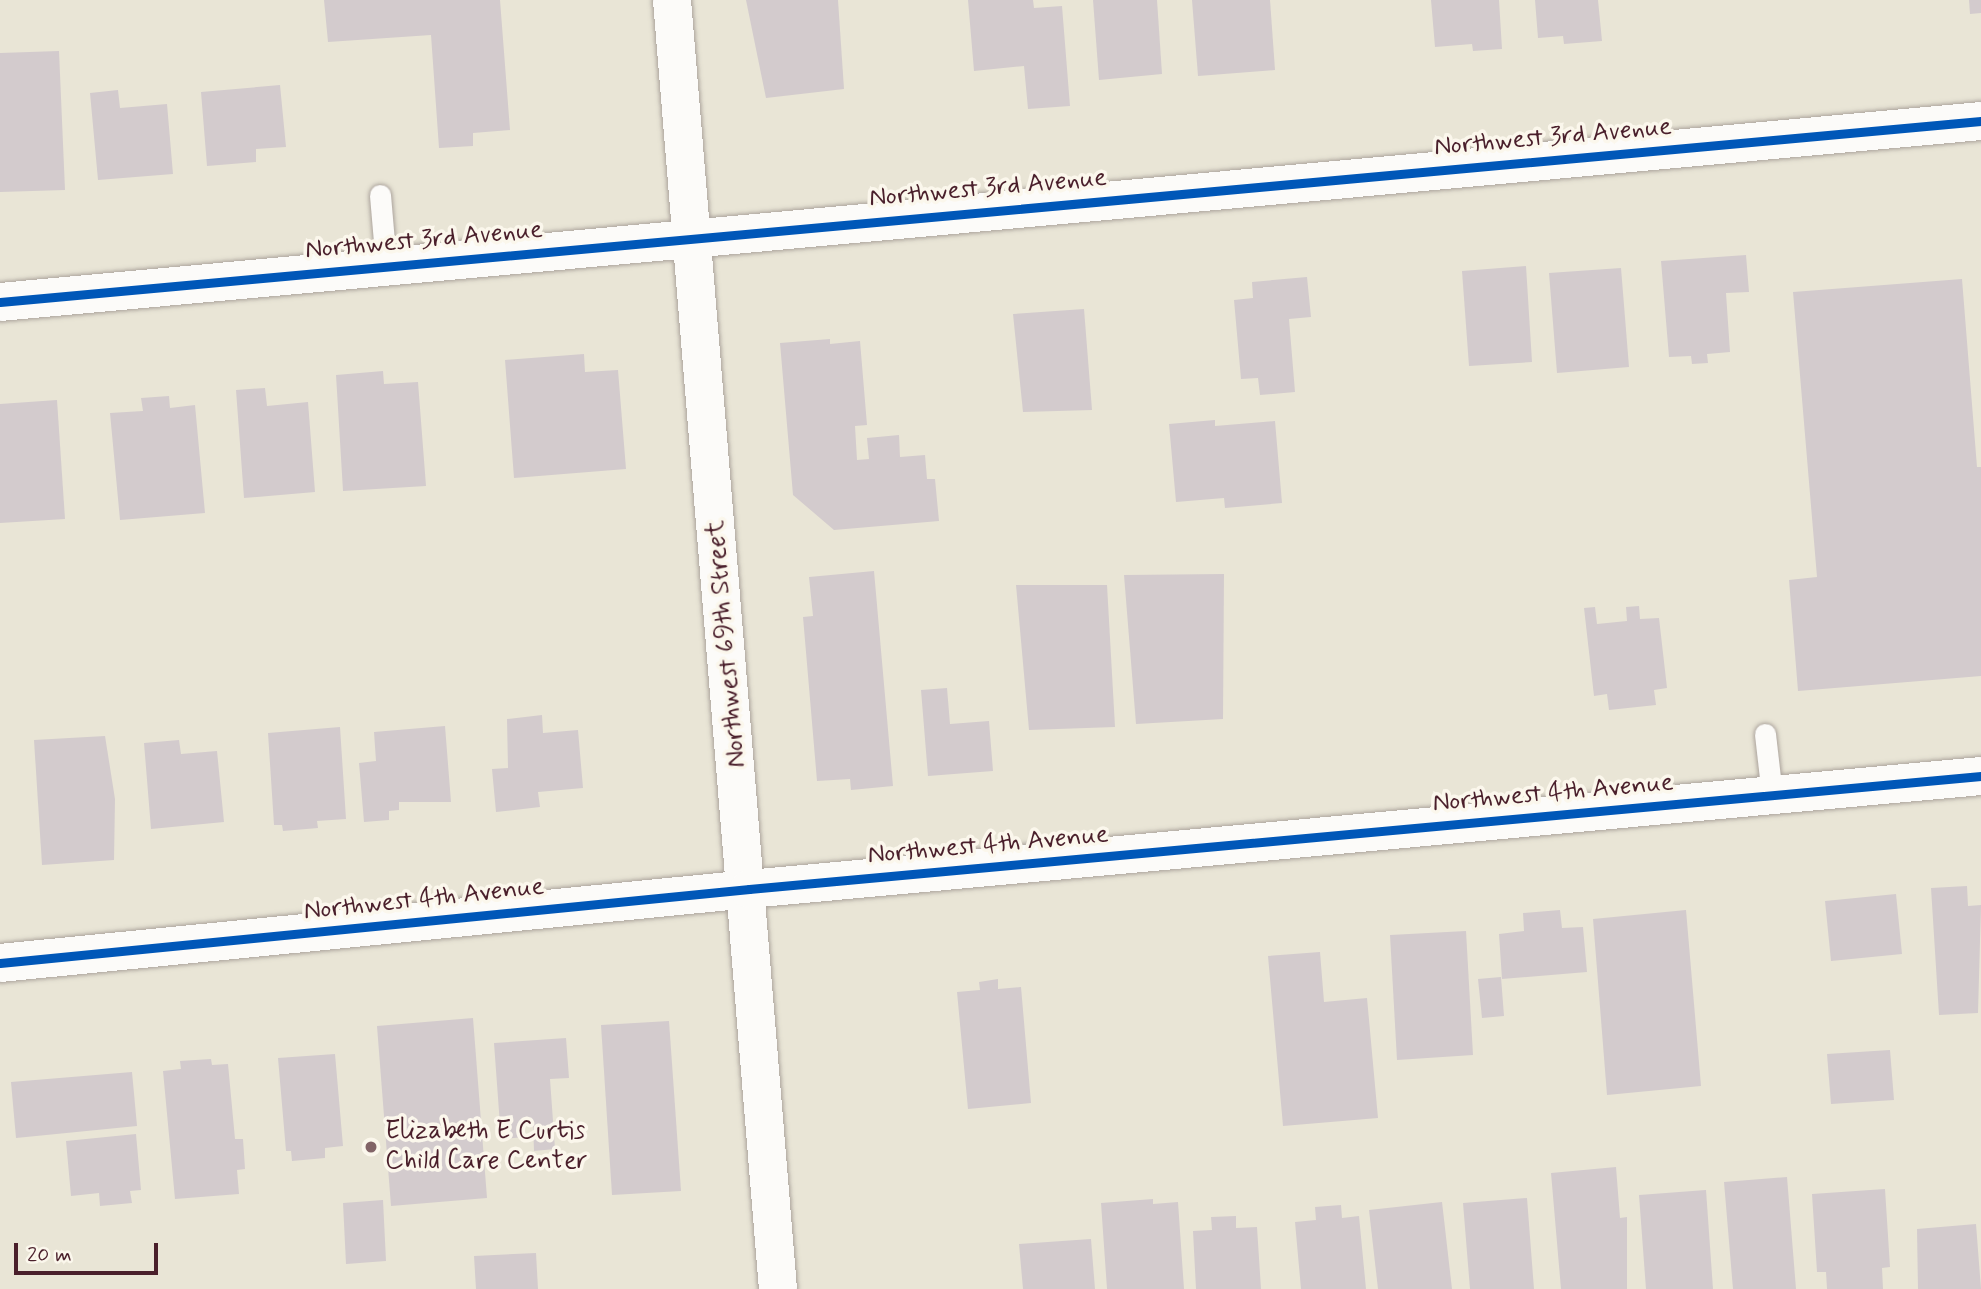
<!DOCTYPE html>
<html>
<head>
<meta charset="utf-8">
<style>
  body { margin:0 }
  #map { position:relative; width:1981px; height:1289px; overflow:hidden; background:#e9e5d6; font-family:Mynerve,sans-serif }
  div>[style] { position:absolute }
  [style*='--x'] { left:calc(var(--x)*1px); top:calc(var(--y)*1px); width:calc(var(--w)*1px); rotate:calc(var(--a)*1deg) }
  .building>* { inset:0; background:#d3cbcd }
  .roads { filter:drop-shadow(0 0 2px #aca49d) drop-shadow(0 0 2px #aca49d) }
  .service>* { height:21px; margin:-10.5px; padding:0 10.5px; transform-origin:10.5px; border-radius:10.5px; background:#fcfbf9 }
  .minor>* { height:38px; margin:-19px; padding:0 19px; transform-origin:19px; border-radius:19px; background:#fcfbf9 }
  .cycleway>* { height:9px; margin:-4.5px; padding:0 4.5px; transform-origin:4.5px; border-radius:4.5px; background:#0057b8 }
  .dots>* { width:19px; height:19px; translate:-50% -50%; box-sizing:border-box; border:4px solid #fbf7ec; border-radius:50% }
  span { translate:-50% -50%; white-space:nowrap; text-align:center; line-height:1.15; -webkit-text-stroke:7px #fbf7ec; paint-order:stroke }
  .street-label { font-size:26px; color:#4a1f2b }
  .poi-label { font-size:26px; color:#4a1f2b }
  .left { translate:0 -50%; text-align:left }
  .scale { position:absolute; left:14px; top:1243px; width:144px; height:32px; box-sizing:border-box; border:4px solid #4a1f2b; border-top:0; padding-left:9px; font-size:21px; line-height:24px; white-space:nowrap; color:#4a1f2b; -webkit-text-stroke:5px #fbf7ec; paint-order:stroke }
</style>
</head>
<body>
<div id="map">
  <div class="building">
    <div style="clip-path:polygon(324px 0,500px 0,510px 130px,473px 133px,473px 146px,439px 148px,431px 35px,328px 42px)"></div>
    <div style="clip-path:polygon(746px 0,838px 0,844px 89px,766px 98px)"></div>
    <div style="clip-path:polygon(968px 0,1033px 0,1034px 8px,1062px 6px,1070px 106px,1028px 109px,1024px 66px,974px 71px)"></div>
    <div style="clip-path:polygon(1093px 0,1157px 0,1162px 74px,1099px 80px)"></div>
    <div style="clip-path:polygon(1192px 0,1270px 0,1275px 70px,1198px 76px)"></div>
    <div style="clip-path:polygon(1431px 0,1499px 0,1502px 49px,1473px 51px,1472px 44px,1435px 47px)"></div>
    <div style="clip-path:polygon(1535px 0,1598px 0,1602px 41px,1564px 44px,1563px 36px,1538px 38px)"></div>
    <div style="clip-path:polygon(1969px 0,1981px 0,1981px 13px,1970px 14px)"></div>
    <div style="clip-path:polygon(59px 51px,65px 190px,0 192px,0 53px)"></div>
    <div style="clip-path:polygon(280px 85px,286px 147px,256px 149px,256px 162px,207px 166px,201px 92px)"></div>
    <div style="clip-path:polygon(118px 90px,120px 108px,167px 104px,173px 174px,98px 180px,90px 93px)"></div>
    <div style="clip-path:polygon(1746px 255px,1749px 292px,1726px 293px,1730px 352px,1707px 354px,1708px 363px,1692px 364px,1691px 356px,1669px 357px,1661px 261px)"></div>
    <div style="clip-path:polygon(1526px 266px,1532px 362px,1469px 366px,1462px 271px)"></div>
    <div style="clip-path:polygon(1621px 268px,1629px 367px,1557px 373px,1549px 273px)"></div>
    <div style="clip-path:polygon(1307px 277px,1311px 317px,1289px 319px,1295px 392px,1260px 395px,1258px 378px,1241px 379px,1234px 300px,1253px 298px,1252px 282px)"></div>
    <div style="clip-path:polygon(1962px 279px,1977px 467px,1981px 467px,1981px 676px,1798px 691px,1789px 580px,1817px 577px,1793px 292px)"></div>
    <div style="clip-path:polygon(1084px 309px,1092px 410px,1023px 412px,1013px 314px)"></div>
    <div style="clip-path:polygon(830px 339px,830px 344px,860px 341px,867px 425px,855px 426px,857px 460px,869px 459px,867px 438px,899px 435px,900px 457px,925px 455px,927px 479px,935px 479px,939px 521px,834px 530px,793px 495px,780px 343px)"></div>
    <div style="clip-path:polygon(584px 354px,585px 372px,618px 370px,626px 469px,514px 478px,505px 360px)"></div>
    <div style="clip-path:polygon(383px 371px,384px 384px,418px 382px,426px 486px,343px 491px,336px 375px)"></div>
    <div style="clip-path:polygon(265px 388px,267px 406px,308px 402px,315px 492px,244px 498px,236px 390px)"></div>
    <div style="clip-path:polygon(169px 396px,170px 408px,195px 405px,205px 513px,120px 520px,110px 413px,143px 411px,141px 398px)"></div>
    <div style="clip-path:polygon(57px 400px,65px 519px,0 523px,0 404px)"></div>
    <div style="clip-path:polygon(1215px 420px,1215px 426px,1275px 421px,1282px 503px,1225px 508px,1224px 498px,1176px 502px,1169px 424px)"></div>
    <div style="clip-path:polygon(874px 571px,893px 786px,851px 790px,850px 779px,817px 781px,803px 617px,813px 616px,809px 577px)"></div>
    <div style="clip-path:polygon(1224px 574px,1223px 719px,1136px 724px,1124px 575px)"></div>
    <div style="clip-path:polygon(1016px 585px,1107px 585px,1115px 727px,1029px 730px)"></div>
    <div style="clip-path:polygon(1639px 606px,1640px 619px,1659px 618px,1667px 688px,1654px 690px,1656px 705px,1609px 710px,1607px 694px,1594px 696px,1584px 608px,1595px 607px,1597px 624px,1627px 621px,1626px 607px)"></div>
    <div style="clip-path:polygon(947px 688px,950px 724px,989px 721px,993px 771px,928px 776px,921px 690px)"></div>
    <div style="clip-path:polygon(542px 715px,543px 733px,578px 730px,583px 788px,538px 792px,540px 807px,496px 812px,492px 769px,508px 768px,507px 719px)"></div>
    <div style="clip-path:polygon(445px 726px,451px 802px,399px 802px,399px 810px,389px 811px,389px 820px,364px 822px,359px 763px,376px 761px,374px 732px)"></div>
    <div style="clip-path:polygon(340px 727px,346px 819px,317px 821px,318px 828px,283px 831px,282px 825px,274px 825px,268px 733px)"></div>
    <div style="clip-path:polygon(105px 736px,115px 799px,114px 860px,42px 865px,34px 740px)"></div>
    <div style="clip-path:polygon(179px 740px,181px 754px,217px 751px,224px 822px,151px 829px,144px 743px)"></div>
    <div style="clip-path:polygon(1967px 886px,1968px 906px,1981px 905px,1978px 1013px,1939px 1015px,1931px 888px)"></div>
    <div style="clip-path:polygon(1896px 894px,1902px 954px,1831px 961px,1825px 901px)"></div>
    <div style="clip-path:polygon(1560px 910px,1562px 928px,1583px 927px,1587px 972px,1502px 979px,1499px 934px,1524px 931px,1523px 913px)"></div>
    <div style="clip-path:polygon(1686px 910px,1701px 1086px,1607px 1095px,1593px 919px)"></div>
    <div style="clip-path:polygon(1466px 931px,1473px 1055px,1397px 1060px,1390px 935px)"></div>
    <div style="clip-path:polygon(1320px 952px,1324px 1002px,1367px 998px,1378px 1118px,1283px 1126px,1268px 956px)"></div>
    <div style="clip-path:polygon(1501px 977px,1504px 1016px,1482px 1018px,1478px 979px)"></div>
    <div style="clip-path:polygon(998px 979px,998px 989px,1021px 987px,1031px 1103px,968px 1109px,957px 992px,980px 990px,979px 982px)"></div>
    <div style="clip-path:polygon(473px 1018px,487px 1198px,391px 1206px,377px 1026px)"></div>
    <div style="clip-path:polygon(669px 1021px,681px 1191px,612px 1195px,601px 1025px)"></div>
    <div style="clip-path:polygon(566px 1038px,569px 1078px,550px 1079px,555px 1149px,534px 1151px,533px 1122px,524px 1123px,525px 1137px,501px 1139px,494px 1043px)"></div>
    <div style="clip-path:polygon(1890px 1050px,1894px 1100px,1831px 1104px,1827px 1054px)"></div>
    <div style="clip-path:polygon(335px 1054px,343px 1146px,325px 1148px,325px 1158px,292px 1161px,291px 1151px,286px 1151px,278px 1058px)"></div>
    <div style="clip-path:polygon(211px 1059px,212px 1065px,228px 1064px,235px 1139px,243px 1139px,245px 1169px,237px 1170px,239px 1194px,175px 1199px,163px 1071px,181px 1069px,180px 1061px)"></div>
    <div style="clip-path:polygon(132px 1072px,137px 1126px,16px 1138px,11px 1082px)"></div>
    <div style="clip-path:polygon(136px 1134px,141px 1190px,130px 1191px,132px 1203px,100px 1206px,99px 1193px,71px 1196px,66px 1141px)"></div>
    <div style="clip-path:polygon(1616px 1167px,1620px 1218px,1627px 1217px,1627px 1289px,1561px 1289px,1551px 1173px)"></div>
    <div style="clip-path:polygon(1787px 1177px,1796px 1289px,1733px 1289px,1724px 1182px)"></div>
    <div style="clip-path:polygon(1885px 1189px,1890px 1267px,1882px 1268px,1883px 1289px,1827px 1289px,1826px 1272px,1817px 1272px,1812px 1194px)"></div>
    <div style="clip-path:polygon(1706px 1190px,1713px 1289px,1646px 1289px,1639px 1195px)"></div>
    <div style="clip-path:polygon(1527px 1198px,1534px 1289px,1470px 1289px,1463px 1203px)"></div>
    <div style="clip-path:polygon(1153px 1199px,1153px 1204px,1178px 1202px,1184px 1289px,1107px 1289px,1101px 1203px)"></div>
    <div style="clip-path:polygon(383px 1200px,386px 1261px,346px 1264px,343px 1203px)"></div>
    <div style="clip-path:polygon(1442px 1202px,1452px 1289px,1378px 1289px,1369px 1210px)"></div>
    <div style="clip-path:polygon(1341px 1205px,1342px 1218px,1359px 1216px,1366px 1289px,1301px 1289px,1295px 1222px,1316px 1220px,1315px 1207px)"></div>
    <div style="clip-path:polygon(1236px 1216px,1236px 1228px,1257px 1227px,1261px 1289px,1196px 1289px,1193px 1231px,1212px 1230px,1211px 1217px)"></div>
    <div style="clip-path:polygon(1976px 1224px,1981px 1289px,1918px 1289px,1917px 1229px)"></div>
    <div style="clip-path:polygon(1091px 1239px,1095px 1289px,1023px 1289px,1019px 1244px)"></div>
    <div style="clip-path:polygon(536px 1253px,538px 1289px,476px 1289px,474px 1256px)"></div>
  </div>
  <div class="roads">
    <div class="service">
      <div style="--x:380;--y:195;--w:70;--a:85.1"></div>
      <div style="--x:1765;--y:734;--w:61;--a:83.5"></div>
    </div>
    <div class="minor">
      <div style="--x:672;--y:0;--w:1293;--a:85.3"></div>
      <div style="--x:0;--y:302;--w:1989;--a:-5.22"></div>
      <div style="--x:0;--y:963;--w:753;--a:-5.64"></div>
      <div style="--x:749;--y:889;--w:1237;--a:-5.24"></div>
    </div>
  </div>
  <div class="cycleway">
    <div style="--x:0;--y:302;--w:1989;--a:-5.22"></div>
    <div style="--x:0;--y:963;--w:753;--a:-5.64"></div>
    <div style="--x:749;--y:889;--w:1237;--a:-5.24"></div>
  </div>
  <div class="dots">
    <div style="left:371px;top:1147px;background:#826467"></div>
  </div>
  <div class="street-label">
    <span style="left:1553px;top:138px;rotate:-5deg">Northwest 3rd Avenue</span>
    <span style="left:988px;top:189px;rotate:-5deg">Northwest 3rd Avenue</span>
    <span style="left:424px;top:241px;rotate:-5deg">Northwest 3rd Avenue</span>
    <span style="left:727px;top:644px;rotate:-95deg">Northwest 69th Street</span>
    <span style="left:1553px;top:794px;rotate:-5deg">Northwest 4th Avenue</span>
    <span style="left:988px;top:846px;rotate:-5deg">Northwest 4th Avenue</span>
    <span style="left:424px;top:900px;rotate:-6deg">Northwest 4th Avenue</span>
  </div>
  <div class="poi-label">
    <span class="left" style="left:385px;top:1147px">Elizabeth E Curtis<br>Child Care Center</span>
  </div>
  <div class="scale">20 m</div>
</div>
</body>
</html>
